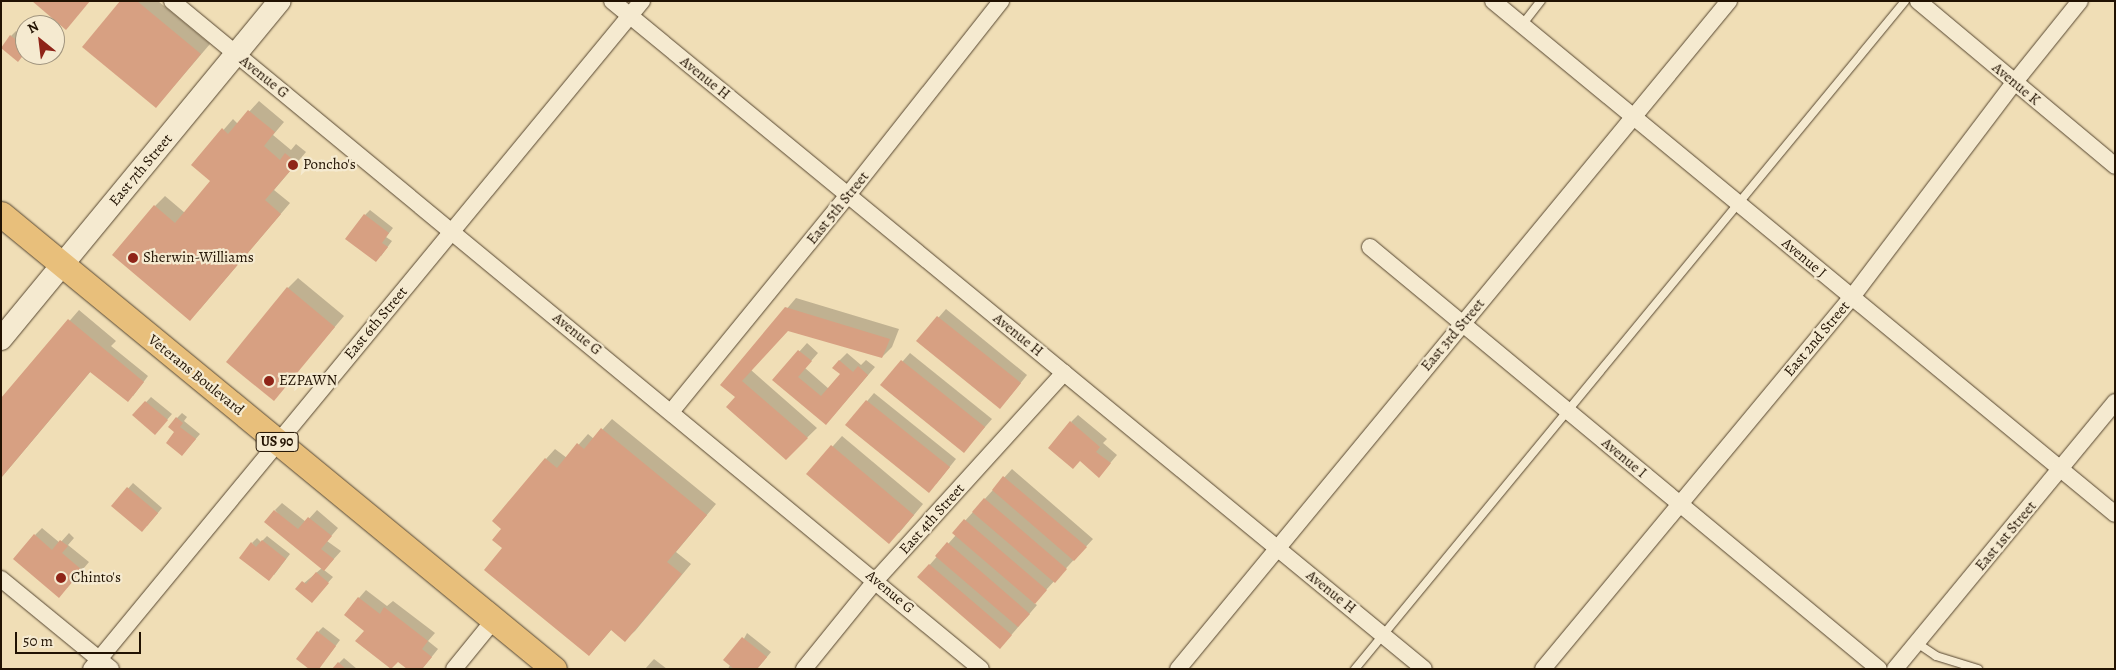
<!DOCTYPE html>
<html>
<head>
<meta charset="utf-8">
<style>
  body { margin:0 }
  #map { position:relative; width:2116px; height:670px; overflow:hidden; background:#f0deb6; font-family:Alegreya,serif }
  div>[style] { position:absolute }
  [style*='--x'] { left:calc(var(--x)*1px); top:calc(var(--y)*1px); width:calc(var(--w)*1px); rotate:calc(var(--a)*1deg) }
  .shadow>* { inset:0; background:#0003 }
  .building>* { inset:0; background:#d7a082 }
  .roads { filter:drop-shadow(0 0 1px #55452f) drop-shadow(0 0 1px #55452f) }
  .lane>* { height:8px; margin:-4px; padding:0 4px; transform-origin:4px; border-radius:4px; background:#f5ead0 }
  .street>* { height:16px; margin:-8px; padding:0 8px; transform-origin:8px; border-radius:8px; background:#f5ead0 }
  .secondary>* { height:22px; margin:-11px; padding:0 11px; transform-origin:11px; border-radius:11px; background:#f5ead0 }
  .primary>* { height:25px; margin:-12.5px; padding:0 12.5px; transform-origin:12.5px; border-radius:12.5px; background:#e8bf7b }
  .dots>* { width:14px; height:14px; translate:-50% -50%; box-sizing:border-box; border:2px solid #f5ead0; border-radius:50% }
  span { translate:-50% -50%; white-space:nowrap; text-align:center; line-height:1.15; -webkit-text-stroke:4.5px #f5ead0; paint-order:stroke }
  .shield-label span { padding:1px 4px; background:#f5ead0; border:1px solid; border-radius:4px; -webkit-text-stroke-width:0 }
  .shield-label { font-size:14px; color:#211202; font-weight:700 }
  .street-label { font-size:15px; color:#211202 }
  .poi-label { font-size:15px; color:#211202 }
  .left { translate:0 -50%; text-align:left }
  .frame { position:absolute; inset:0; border:2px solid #211202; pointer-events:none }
  .north { position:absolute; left:15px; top:15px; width:50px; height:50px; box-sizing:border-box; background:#f5ead0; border:1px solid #a0947e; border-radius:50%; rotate:331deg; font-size:14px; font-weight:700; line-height:20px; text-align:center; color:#211202 }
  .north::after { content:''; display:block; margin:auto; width:18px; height:22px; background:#8f2418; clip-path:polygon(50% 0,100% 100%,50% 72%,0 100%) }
  .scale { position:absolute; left:15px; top:632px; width:126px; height:22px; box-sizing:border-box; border:2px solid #211202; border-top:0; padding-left:6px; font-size:15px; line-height:18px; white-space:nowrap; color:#211202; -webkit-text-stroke:4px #f5ead0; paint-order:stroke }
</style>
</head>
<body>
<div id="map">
  <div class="shadow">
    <div style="clip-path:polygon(122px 1px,158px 1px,210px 44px,156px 107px)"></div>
    <div style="clip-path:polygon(16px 31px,25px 39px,25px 53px,11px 36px)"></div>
    <div style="clip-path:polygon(259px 101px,284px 122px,273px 135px,291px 150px,296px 144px,306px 152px,274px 190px,290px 203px,200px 309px,155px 206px,165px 196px,185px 213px,212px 181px,193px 165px,233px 119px,238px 124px)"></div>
    <div style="clip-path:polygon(370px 210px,393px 228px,386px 237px,392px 241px,381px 256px,365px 215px)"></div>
    <div style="clip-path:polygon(298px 278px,344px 316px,274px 399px,288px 288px)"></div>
    <div style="clip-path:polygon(796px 298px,899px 329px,892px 347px,882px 357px,788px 330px,751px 370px,817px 428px,786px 458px,736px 397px,722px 385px)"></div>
    <div style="clip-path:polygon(946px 309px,1027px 375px,1007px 400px,918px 341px)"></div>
    <div style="clip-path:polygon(79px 310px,116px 341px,111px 346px,148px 376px,133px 396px,91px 371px,1px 478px,1px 400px)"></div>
    <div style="clip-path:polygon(807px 343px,818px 353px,805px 368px,829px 389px,841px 374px,839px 361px,847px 353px,861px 365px,866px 360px,875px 367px,833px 416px,774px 380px)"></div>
    <div style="clip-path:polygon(910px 353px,992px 419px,964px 451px,882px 385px)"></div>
    <div style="clip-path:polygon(874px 393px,956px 459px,936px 484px,847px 425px)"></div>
    <div style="clip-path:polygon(151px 397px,172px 414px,160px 428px,134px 415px)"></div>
    <div style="clip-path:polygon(182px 413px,187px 417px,184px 421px,200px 434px,182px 455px,176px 432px,177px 418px)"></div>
    <div style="clip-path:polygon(1078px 415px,1107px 439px,1103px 443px,1117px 455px,1106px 468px,1071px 422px)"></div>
    <div style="clip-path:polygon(612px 419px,716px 504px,676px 552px,691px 564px,635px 631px,625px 640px,612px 629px,589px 655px,504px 548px,503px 529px,546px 459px,555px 449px,567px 458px,588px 434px,594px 439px)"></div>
    <div style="clip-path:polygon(842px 436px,923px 504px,899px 533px,808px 474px)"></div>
    <div style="clip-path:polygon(1012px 469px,1093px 539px,1034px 603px,1037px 605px,1007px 640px,919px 577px,956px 535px,954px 533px)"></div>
    <div style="clip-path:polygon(133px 483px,162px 508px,147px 526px,113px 506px)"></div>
    <div style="clip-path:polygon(282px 503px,306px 522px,317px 510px,338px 528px,327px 541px,341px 551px,324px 570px,333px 577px,316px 596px,297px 589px,322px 568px,275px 510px)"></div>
    <div style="clip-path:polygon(42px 528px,60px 543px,69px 533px,74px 538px,68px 545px,89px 562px,67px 588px,35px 535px)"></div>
    <div style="clip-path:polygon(267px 536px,290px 554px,274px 575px,252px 543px,257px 538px,261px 542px)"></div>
    <div style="clip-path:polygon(366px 590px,387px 606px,393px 601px,435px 633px,428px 641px,438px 649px,422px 669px,409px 669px,365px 630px,359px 598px)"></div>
    <div style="clip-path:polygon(323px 627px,340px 640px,320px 667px,318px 632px)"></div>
    <div style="clip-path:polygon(747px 633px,771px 652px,757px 669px,728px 669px)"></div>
    <div style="clip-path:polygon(344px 658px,357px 669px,333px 669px)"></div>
    <div style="clip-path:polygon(654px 659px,667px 669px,645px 669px)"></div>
  </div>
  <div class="building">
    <div style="clip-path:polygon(32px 1px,90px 1px,66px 30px)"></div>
    <div style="clip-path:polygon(120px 1px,137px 1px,201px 54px,156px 108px,82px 47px)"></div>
    <div style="clip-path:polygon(10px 35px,25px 47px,25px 53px,18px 62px,1px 48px)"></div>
    <div style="clip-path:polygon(248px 110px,275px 132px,264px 146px,280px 160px,285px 153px,297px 163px,265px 200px,281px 214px,190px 321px,112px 255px,154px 205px,175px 223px,210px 181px,191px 165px,222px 128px,228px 134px)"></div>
    <div style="clip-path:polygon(364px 214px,389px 233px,382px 243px,388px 247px,376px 262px,345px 239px)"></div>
    <div style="clip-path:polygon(287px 287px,335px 327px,274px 401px,226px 362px)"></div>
    <div style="clip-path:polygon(785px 307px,890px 339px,882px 358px,788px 331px,742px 381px,808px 438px,786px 460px,726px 407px,735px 397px,720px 385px)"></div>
    <div style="clip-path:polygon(937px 316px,1021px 383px,1000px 409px,916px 341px)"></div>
    <div style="clip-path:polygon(68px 319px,144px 382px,128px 402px,90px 372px,1px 478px,1px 398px)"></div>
    <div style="clip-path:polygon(798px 350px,812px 361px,798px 377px,821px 396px,840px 374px,832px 368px,839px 360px,853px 372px,858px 366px,868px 375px,826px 425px,772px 380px)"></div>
    <div style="clip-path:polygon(901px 360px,985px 427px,964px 453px,880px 385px)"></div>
    <div style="clip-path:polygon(866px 400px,950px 467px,929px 493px,845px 425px)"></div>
    <div style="clip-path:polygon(145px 401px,168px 420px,155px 435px,132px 415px)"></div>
    <div style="clip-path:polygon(176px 417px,183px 423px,180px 427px,196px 439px,182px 456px,166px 443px,174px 432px,168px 427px)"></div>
    <div style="clip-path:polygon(1070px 421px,1100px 447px,1096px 452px,1111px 463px,1099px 478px,1080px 461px,1073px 469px,1048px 448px)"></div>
    <div style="clip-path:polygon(601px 428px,707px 515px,667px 562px,682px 574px,625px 642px,611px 630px,589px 656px,484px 570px,502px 548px,492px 540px,501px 529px,492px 521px,545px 458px,557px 468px,577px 443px,584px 449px)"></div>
    <div style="clip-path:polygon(831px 445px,914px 515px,889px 544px,806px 474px)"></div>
    <div style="clip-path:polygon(1003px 476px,1087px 547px,1074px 561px,992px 490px)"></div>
    <div style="clip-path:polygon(127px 487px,158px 513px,142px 532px,111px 506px)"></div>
    <div style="clip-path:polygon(984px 498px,1067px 569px,1055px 583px,972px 512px)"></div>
    <div style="clip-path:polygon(274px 510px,298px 529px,308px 517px,332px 536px,321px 549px,334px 559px,324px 571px,264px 522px)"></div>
    <div style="clip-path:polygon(964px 519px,1047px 590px,1035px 604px,952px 533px)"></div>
    <div style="clip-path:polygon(34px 534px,52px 550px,60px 540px,68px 546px,62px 553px,82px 570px,59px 598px,13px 559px)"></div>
    <div style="clip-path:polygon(262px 540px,286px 559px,269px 581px,239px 558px,251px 542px,256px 547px)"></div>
    <div style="clip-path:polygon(947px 542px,1030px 614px,1018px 627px,935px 556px)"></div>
    <div style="clip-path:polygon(929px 564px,1012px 635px,1000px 649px,917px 577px)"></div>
    <div style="clip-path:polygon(316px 572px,329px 583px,312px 603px,295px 589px,302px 581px,306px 584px)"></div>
    <div style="clip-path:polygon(358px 597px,380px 614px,384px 607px,428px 641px,422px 649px,432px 657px,422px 669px,407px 669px,398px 662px,391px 669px,355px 641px,364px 631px,344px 615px)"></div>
    <div style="clip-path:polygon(317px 631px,336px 646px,319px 669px,309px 669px,296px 659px)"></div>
    <div style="clip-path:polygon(742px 637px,767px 657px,757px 669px,734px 669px,723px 660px)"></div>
    <div style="clip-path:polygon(338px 662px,346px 669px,332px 669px)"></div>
  </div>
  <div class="roads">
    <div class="lane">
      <div style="--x:1522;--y:25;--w:31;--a:-52"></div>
      <div style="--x:1917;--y:643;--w:23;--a:34"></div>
      <div style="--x:1936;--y:656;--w:44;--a:17.2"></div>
      <div style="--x:1355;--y:669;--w:865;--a:-50.53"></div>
    </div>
    <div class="street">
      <div style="--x:172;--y:1;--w:1049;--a:39.55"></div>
      <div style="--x:612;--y:1;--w:1051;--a:39.44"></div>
      <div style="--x:1493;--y:1;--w:806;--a:39.51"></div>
      <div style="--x:1918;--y:1;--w:257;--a:39.9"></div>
      <div style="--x:1370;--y:247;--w:661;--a:39.66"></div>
      <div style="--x:671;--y:412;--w:280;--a:-50.8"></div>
      <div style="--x:848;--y:195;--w:247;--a:-51.7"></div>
      <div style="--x:1;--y:579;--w:142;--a:39.3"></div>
      <div style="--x:91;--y:669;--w:866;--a:-50.48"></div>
      <div style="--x:454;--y:669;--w:63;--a:-50.8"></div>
      <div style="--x:804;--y:669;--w:114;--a:-51"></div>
      <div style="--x:876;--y:580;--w:280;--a:-47.8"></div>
      <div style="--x:1178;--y:669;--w:866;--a:-50.48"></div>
      <div style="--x:1543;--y:669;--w:484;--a:-50.3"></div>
      <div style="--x:1852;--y:297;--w:268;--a:-52.9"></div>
      <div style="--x:2014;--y:83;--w:105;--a:-51.2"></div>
      <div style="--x:1895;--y:669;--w:346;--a:-50.5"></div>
    </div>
    <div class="secondary">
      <div style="--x:1;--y:339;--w:438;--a:-50.5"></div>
    </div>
    <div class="primary">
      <div style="--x:1;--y:214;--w:716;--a:39.45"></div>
    </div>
  </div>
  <div class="dots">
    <div style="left:293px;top:165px;background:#8f2418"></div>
    <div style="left:133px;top:258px;background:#8f2418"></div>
    <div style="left:269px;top:381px;background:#8f2418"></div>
    <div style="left:61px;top:578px;background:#8f2418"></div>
  </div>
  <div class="shield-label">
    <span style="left:277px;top:442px">US 90</span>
  </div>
  <div class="street-label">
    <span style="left:264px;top:77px;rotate:39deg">Avenue G</span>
    <span style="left:705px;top:78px;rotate:39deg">Avenue H</span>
    <span style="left:2016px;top:84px;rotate:40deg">Avenue K</span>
    <span style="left:141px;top:170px;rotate:-50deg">East 7th Street</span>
    <span style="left:838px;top:208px;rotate:-51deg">East 5th Street</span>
    <span style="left:1804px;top:258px;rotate:40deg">Avenue J</span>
    <span style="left:376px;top:323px;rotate:-50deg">East 6th Street</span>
    <span style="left:577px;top:334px;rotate:39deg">Avenue G</span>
    <span style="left:1018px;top:335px;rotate:39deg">Avenue H</span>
    <span style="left:1453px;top:335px;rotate:-50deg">East 3rd Street</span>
    <span style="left:1817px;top:339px;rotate:-50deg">East 2nd Street</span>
    <span style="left:196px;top:375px;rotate:39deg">Veterans Boulevard</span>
    <span style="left:1624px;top:458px;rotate:40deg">Avenue I</span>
    <span style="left:932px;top:519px;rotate:-48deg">East 4th Street</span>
    <span style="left:2006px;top:536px;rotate:-50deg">East 1st Street</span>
    <span style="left:890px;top:592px;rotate:40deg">Avenue G</span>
    <span style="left:1331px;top:592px;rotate:39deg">Avenue H</span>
  </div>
  <div class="poi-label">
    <span class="left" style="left:303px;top:165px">Poncho's</span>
    <span class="left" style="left:143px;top:258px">Sherwin-Williams</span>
    <span class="left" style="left:279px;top:381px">EZPAWN</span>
    <span class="left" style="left:71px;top:578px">Chinto's</span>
  </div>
  <div class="frame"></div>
  <div class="north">N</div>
  <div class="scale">50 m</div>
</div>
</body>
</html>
